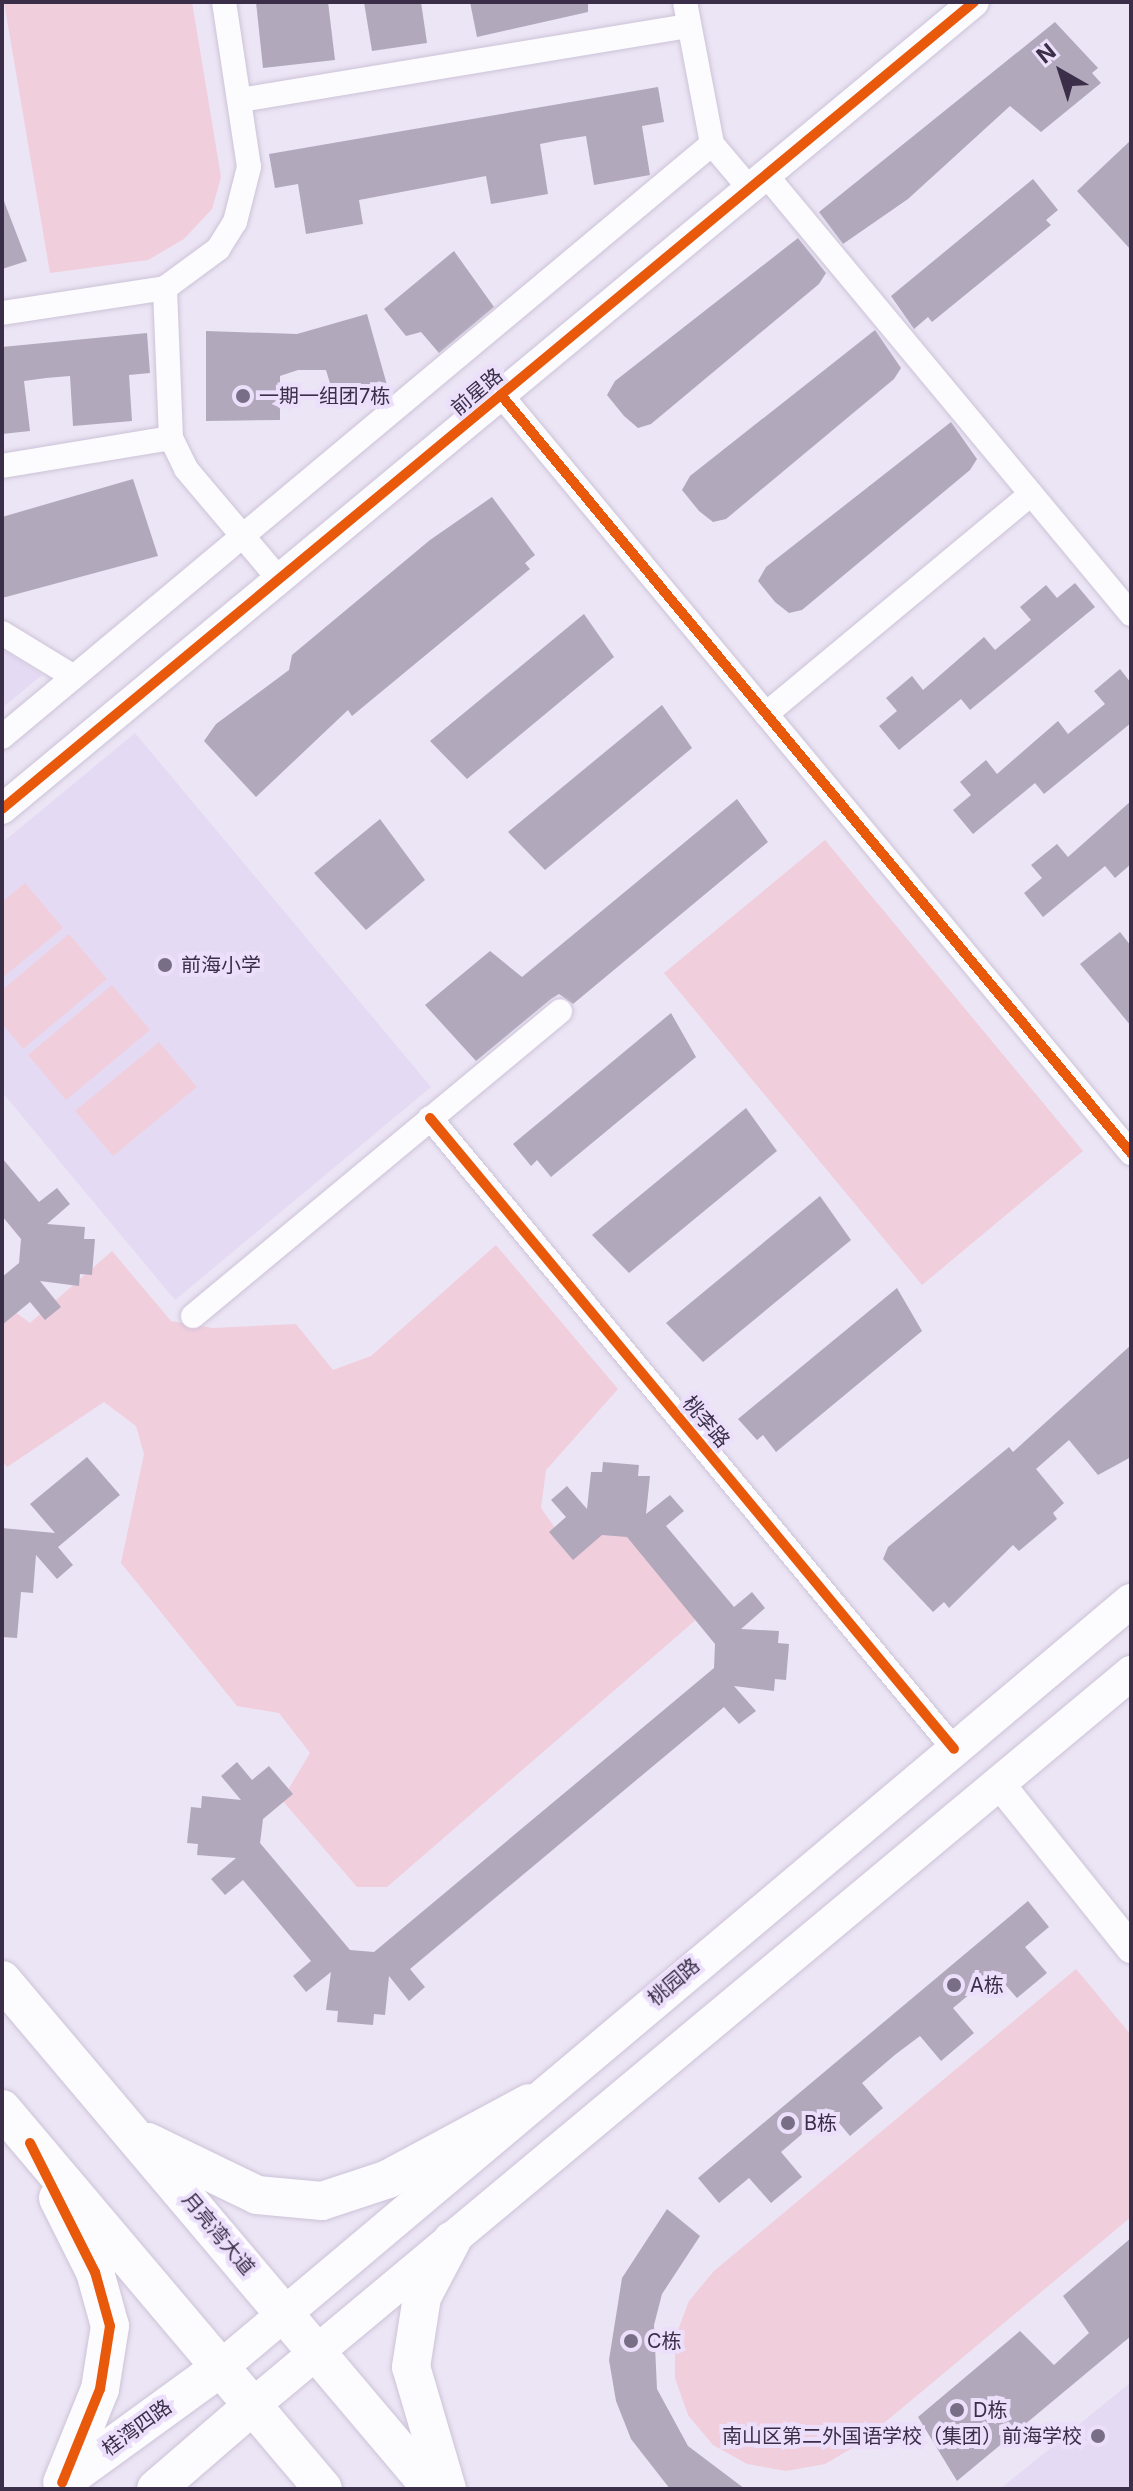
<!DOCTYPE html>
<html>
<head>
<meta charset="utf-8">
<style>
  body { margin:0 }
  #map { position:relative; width:1133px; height:2491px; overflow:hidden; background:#ece5f5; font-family:Inter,"Noto Sans SC",sans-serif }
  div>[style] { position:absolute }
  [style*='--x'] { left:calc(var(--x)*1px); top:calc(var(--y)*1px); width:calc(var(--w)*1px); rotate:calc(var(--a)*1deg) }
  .built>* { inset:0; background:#e5daf3 }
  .green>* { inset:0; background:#f1cedc }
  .building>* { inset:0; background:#b1a8bc }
  .roads { filter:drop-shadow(0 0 2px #ccc3d7) drop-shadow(0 0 2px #ccc3d7) }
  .minor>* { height:24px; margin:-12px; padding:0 12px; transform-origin:12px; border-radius:12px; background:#fcfbfe }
  .tertiary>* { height:30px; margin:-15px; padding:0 15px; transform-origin:15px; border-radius:15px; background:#fcfbfe }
  .secondary>* { height:34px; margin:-17px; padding:0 17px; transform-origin:17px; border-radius:17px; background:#fcfbfe }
  .primary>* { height:38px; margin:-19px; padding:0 19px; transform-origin:19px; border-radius:19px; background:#fcfbfe }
  .cycleway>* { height:10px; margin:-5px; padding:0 5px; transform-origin:5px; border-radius:5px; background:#e8590c }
  .dots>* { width:22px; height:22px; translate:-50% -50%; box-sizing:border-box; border:4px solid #ebdffb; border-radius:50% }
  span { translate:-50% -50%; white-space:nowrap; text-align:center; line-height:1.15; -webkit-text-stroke:8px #ebdffb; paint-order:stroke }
  .street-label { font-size:20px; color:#3a2e49 }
  .poi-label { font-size:20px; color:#3a2e49 }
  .left { translate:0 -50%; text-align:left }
  .right { translate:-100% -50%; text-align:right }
  .frame { position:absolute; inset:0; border:4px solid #3a2e49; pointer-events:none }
  .north { position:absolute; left:1021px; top:32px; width:80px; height:80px; -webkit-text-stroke:6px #ebdffb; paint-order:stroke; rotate:321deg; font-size:22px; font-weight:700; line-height:32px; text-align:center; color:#3a2e49 }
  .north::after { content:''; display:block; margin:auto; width:28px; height:36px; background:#3a2e49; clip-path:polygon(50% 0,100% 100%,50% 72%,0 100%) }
</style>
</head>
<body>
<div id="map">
  <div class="built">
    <div style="clip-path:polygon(2px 649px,42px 675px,2px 708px)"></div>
    <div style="clip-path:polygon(135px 733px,431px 1087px,175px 1300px,2px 1092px,2px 843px)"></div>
    <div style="clip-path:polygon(1131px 2382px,1131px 2489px,1000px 2489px)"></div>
  </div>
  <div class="green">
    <div style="clip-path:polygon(4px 2px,192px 2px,221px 177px,212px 209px,184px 239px,148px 260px,50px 273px)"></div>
    <div style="clip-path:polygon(825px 840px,1083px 1151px,922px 1285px,664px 973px)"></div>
    <div style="clip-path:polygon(25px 883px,63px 928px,2px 978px,2px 902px)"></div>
    <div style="clip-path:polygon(69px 934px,107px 979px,23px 1049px,2px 1023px,2px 990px)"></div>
    <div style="clip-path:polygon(112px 985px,150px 1030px,66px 1100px,28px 1055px)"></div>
    <div style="clip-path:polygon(159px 1042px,197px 1087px,113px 1156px,75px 1111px)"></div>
    <div style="clip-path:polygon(496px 1245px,618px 1389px,546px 1470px,541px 1508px,568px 1546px,625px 1513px,698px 1618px,387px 1887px,357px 1887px,282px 1800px,310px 1753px,279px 1713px,237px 1706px,121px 1563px,144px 1454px,136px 1426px,104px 1402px,7px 1467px,2px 1461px,2px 1302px,30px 1323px,112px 1251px,171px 1321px,213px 1328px,296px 1324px,333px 1370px,371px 1356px)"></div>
    <div style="clip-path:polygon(1076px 1969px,1131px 2035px,1131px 2217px,859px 2444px,825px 2464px,786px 2471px,747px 2464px,713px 2445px,688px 2415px,675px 2378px,675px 2338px,689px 2301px,714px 2271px)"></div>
  </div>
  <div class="building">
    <div style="clip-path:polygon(256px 2px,328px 2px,335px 60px,263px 68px)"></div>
    <div style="clip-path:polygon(364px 2px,421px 2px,427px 43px,372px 51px)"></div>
    <div style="clip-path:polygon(470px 2px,588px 2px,588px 12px,477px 37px)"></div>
    <div style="clip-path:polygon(1055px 22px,1098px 68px,1092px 73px,1101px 83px,1041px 132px,1010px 106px,908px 199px,843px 244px,819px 212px)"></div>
    <div style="clip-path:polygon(658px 87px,664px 122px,642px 126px,650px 175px,594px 185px,586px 136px,560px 140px,540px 144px,548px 194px,491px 204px,486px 176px,359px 200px,363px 224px,306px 234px,298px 184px,275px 188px,269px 154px)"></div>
    <div style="clip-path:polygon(1131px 140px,1131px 250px,1077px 191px)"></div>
    <div style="clip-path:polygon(1033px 179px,1058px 210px,1046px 220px,1051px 225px,932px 322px,928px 317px,914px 329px,891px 296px)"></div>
    <div style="clip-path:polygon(2px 196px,27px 261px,2px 269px)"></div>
    <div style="clip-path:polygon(798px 238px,826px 273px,819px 284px,651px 424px,638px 428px,624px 416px,607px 395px,615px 381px)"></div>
    <div style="clip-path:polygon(454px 251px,494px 307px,439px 353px,421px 332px,406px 336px,384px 309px)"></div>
    <div style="clip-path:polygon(367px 314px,387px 385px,335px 400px,326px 370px,298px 370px,280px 376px,280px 420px,206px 421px,206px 331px,297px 334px)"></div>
    <div style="clip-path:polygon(875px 330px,901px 368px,894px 379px,726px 519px,713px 522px,699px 511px,682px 490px,690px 476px)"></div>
    <div style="clip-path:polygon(147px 333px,150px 373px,129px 375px,132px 421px,73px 426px,70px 376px,46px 378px,24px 381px,30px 431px,2px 434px,2px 347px)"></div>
    <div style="clip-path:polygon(951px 422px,977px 459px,970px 470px,802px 610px,789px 613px,775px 602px,758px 581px,766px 567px)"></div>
    <div style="clip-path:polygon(133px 479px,158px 556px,2px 598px,2px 517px)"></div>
    <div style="clip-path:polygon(492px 497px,535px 555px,525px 563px,530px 569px,352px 716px,348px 710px,256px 797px,204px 741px,216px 724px,289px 670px,292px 655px,430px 540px)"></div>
    <div style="clip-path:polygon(1075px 583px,1095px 607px,970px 710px,961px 699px,899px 750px,879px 726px,897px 711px,886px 698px,912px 676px,923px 690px,984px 637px,995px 650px,1031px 620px,1020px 607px,1046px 585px,1057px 598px)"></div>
    <div style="clip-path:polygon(584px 614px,614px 657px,467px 779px,430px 741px)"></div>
    <div style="clip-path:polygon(1120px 669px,1131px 683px,1131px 723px,1044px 794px,1035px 783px,973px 834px,953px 810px,971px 795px,960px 782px,986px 760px,997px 774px,1058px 721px,1068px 734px,1105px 704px,1094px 691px)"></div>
    <div style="clip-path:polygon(662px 705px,692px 748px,545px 870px,508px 832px)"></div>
    <div style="clip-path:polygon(737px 799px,768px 842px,573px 1004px,559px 994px,551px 999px,476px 1061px,425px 1005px,490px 951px,522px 977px)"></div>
    <div style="clip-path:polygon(1131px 801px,1131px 864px,1115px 878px,1105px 866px,1043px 917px,1024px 893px,1042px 878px,1031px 865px,1057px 844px,1068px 857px)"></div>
    <div style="clip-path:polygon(380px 819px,425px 880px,366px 930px,314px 873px)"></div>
    <div style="clip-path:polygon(1120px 932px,1131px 946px,1131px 1026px,1080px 964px)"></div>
    <div style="clip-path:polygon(671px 1013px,696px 1057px,551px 1177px,537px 1160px,531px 1166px,513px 1144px)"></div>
    <div style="clip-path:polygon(746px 1108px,777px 1151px,629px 1273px,592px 1235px)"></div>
    <div style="clip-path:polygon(2px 1158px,39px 1202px,57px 1188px,70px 1204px,47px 1224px,85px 1227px,84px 1239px,95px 1239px,92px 1275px,80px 1274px,79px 1286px,40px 1281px,61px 1307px,45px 1320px,30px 1302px,2px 1325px,2px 1277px,19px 1263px,21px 1239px,2px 1216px)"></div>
    <div style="clip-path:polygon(820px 1196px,851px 1240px,703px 1362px,666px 1323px)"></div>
    <div style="clip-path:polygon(897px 1288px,922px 1331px,776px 1452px,763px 1435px,757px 1440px,738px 1419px)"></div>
    <div style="clip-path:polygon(1131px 1345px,1131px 1457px,1098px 1475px,1069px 1440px,1036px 1469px,1064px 1503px,1053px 1513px,1057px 1519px,1019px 1551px,1013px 1545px,949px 1608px,944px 1602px,933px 1612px,883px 1559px,888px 1547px,1009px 1447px,1013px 1452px)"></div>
    <div style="clip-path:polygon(87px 1457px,120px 1495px,58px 1547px,73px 1565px,57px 1579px,36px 1555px,33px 1593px,21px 1592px,17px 1638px,2px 1637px,2px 1528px,55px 1533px,30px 1504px)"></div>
    <div style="clip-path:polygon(603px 1462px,639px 1465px,638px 1476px,650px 1476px,646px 1514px,670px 1495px,684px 1511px,666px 1526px,734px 1607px,752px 1592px,765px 1608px,741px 1629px,779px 1631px,778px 1643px,789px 1644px,786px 1680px,775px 1679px,774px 1691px,734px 1686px,756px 1711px,739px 1724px,724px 1707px,634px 1782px,410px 1969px,425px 1987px,409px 2001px,389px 1976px,385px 2015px,374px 2014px,373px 2025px,337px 2022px,338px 2011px,326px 2010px,331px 1972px,306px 1992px,293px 1976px,311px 1961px,243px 1880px,225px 1895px,211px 1879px,236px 1858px,197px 1855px,198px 1844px,187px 1843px,191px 1807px,201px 1808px,202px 1796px,241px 1800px,221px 1776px,237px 1762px,252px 1780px,269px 1766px,293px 1794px,263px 1819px,260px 1843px,350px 1950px,374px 1952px,410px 1922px,714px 1668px,715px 1644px,627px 1537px,602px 1535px,573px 1560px,549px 1532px,566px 1517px,551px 1500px,567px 1486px,587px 1509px,591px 1472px,602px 1472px)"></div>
    <div style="clip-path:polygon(1028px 1901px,1049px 1927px,1025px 1947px,1047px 1973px,1017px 1998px,995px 1973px,953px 2008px,974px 2033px,941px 2061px,920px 2036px,896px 2054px,862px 2083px,883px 2108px,850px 2136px,829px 2111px,781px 2152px,802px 2177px,771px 2203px,749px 2178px,719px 2203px,698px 2178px)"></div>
    <div style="clip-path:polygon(667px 2209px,700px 2236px,662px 2294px,654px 2325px,657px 2389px,688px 2446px,745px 2489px,670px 2489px,631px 2439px,616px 2401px,609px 2360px,622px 2278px)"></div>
    <div style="clip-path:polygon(1131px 2238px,1131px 2336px,957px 2481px,918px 2417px,1020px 2331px,1054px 2365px,1089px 2333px,1063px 2296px)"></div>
  </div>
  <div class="roads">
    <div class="minor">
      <div style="--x:685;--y:2;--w:145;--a:79.2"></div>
      <div style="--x:712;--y:144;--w:57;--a:49.9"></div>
      <div style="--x:241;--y:100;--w:454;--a:-9.4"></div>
      <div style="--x:766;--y:175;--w:571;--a:50.26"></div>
      <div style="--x:2;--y:313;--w:165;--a:-8.7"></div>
      <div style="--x:165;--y:288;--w:66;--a:-36.3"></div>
      <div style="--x:218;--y:249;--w:32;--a:-58"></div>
      <div style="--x:235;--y:222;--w:57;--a:-75.7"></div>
      <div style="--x:249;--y:167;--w:167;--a:-98.6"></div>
      <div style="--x:501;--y:395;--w:986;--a:50.27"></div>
      <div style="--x:171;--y:438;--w:34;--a:64"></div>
      <div style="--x:186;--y:469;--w:144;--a:49.8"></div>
      <div style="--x:2;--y:466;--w:171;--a:-9.4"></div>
      <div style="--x:171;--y:438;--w:150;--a:-92.3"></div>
      <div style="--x:2;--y:633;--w:84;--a:31.4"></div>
      <div style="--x:766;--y:714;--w:344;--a:-39.7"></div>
      <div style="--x:2;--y:737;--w:925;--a:-39.87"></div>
      <div style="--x:430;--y:1118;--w:820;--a:50.29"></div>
      <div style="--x:193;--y:1316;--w:477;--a:-39.7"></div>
    </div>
    <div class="tertiary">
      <div style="--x:2;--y:809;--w:1263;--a:-39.7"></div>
      <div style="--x:998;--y:1782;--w:213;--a:51.3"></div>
    </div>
    <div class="secondary">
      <div style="--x:220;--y:2368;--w:1191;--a:-40.1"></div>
      <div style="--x:252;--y:2406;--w:1145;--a:-39.82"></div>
    </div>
    <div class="primary">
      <div style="--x:2;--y:1980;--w:666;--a:49.81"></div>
      <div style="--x:2;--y:2109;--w:497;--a:49.8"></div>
      <div style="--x:148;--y:2142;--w:121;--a:25.9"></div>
      <div style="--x:257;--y:2195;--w:65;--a:5.3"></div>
      <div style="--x:322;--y:2201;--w:70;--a:-18.4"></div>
      <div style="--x:388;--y:2179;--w:160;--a:-28.3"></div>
      <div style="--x:58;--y:2198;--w:83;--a:63.4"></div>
      <div style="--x:95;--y:2272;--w:56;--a:74.5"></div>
      <div style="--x:110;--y:2326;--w:64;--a:99"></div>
      <div style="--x:100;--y:2389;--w:101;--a:112"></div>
      <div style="--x:63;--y:2482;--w:194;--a:-36"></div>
      <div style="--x:156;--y:2489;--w:127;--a:-40.8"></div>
      <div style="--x:447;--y:2489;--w:127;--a:-106.4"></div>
      <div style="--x:411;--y:2367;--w:71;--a:-81.1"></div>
      <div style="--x:422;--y:2297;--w:64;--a:-62.2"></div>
    </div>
  </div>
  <div class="cycleway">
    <div style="--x:501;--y:395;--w:986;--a:50.27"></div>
    <div style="--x:2;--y:809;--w:1263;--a:-39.7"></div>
    <div style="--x:430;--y:1118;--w:820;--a:50.29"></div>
    <div style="--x:30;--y:2143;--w:144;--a:63.3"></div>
    <div style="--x:95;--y:2272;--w:56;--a:74.5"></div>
    <div style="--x:110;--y:2326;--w:64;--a:99"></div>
    <div style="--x:100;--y:2389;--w:101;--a:112"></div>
  </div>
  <div class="dots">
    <div style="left:243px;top:396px;background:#786e85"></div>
    <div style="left:165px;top:965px;background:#786e85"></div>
    <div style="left:954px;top:1985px;background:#786e85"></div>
    <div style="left:788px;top:2123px;background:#786e85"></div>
    <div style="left:631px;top:2341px;background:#786e85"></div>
    <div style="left:957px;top:2410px;background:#786e85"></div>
    <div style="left:1098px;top:2436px;background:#786e85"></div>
  </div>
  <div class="street-label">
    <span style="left:477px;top:392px;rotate:-40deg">前星路</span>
    <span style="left:706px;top:1422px;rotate:50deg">桃李路</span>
    <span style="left:674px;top:1982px;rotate:-40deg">桃园路</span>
    <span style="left:218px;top:2234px;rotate:50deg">月亮湾大道</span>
    <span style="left:137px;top:2428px;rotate:-36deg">桂湾四路</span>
  </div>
  <div class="poi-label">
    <span class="left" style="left:259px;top:396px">一期一组团7栋</span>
    <span class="left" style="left:181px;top:965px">前海小学</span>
    <span class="left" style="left:970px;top:1985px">A栋</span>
    <span class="left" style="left:804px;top:2123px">B栋</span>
    <span class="left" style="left:647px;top:2341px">C栋</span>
    <span class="left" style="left:973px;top:2410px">D栋</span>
    <span class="right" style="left:1082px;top:2436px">南山区第二外国语学校（集团）前海学校</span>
  </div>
  <div class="frame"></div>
  <div class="north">N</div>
</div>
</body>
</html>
